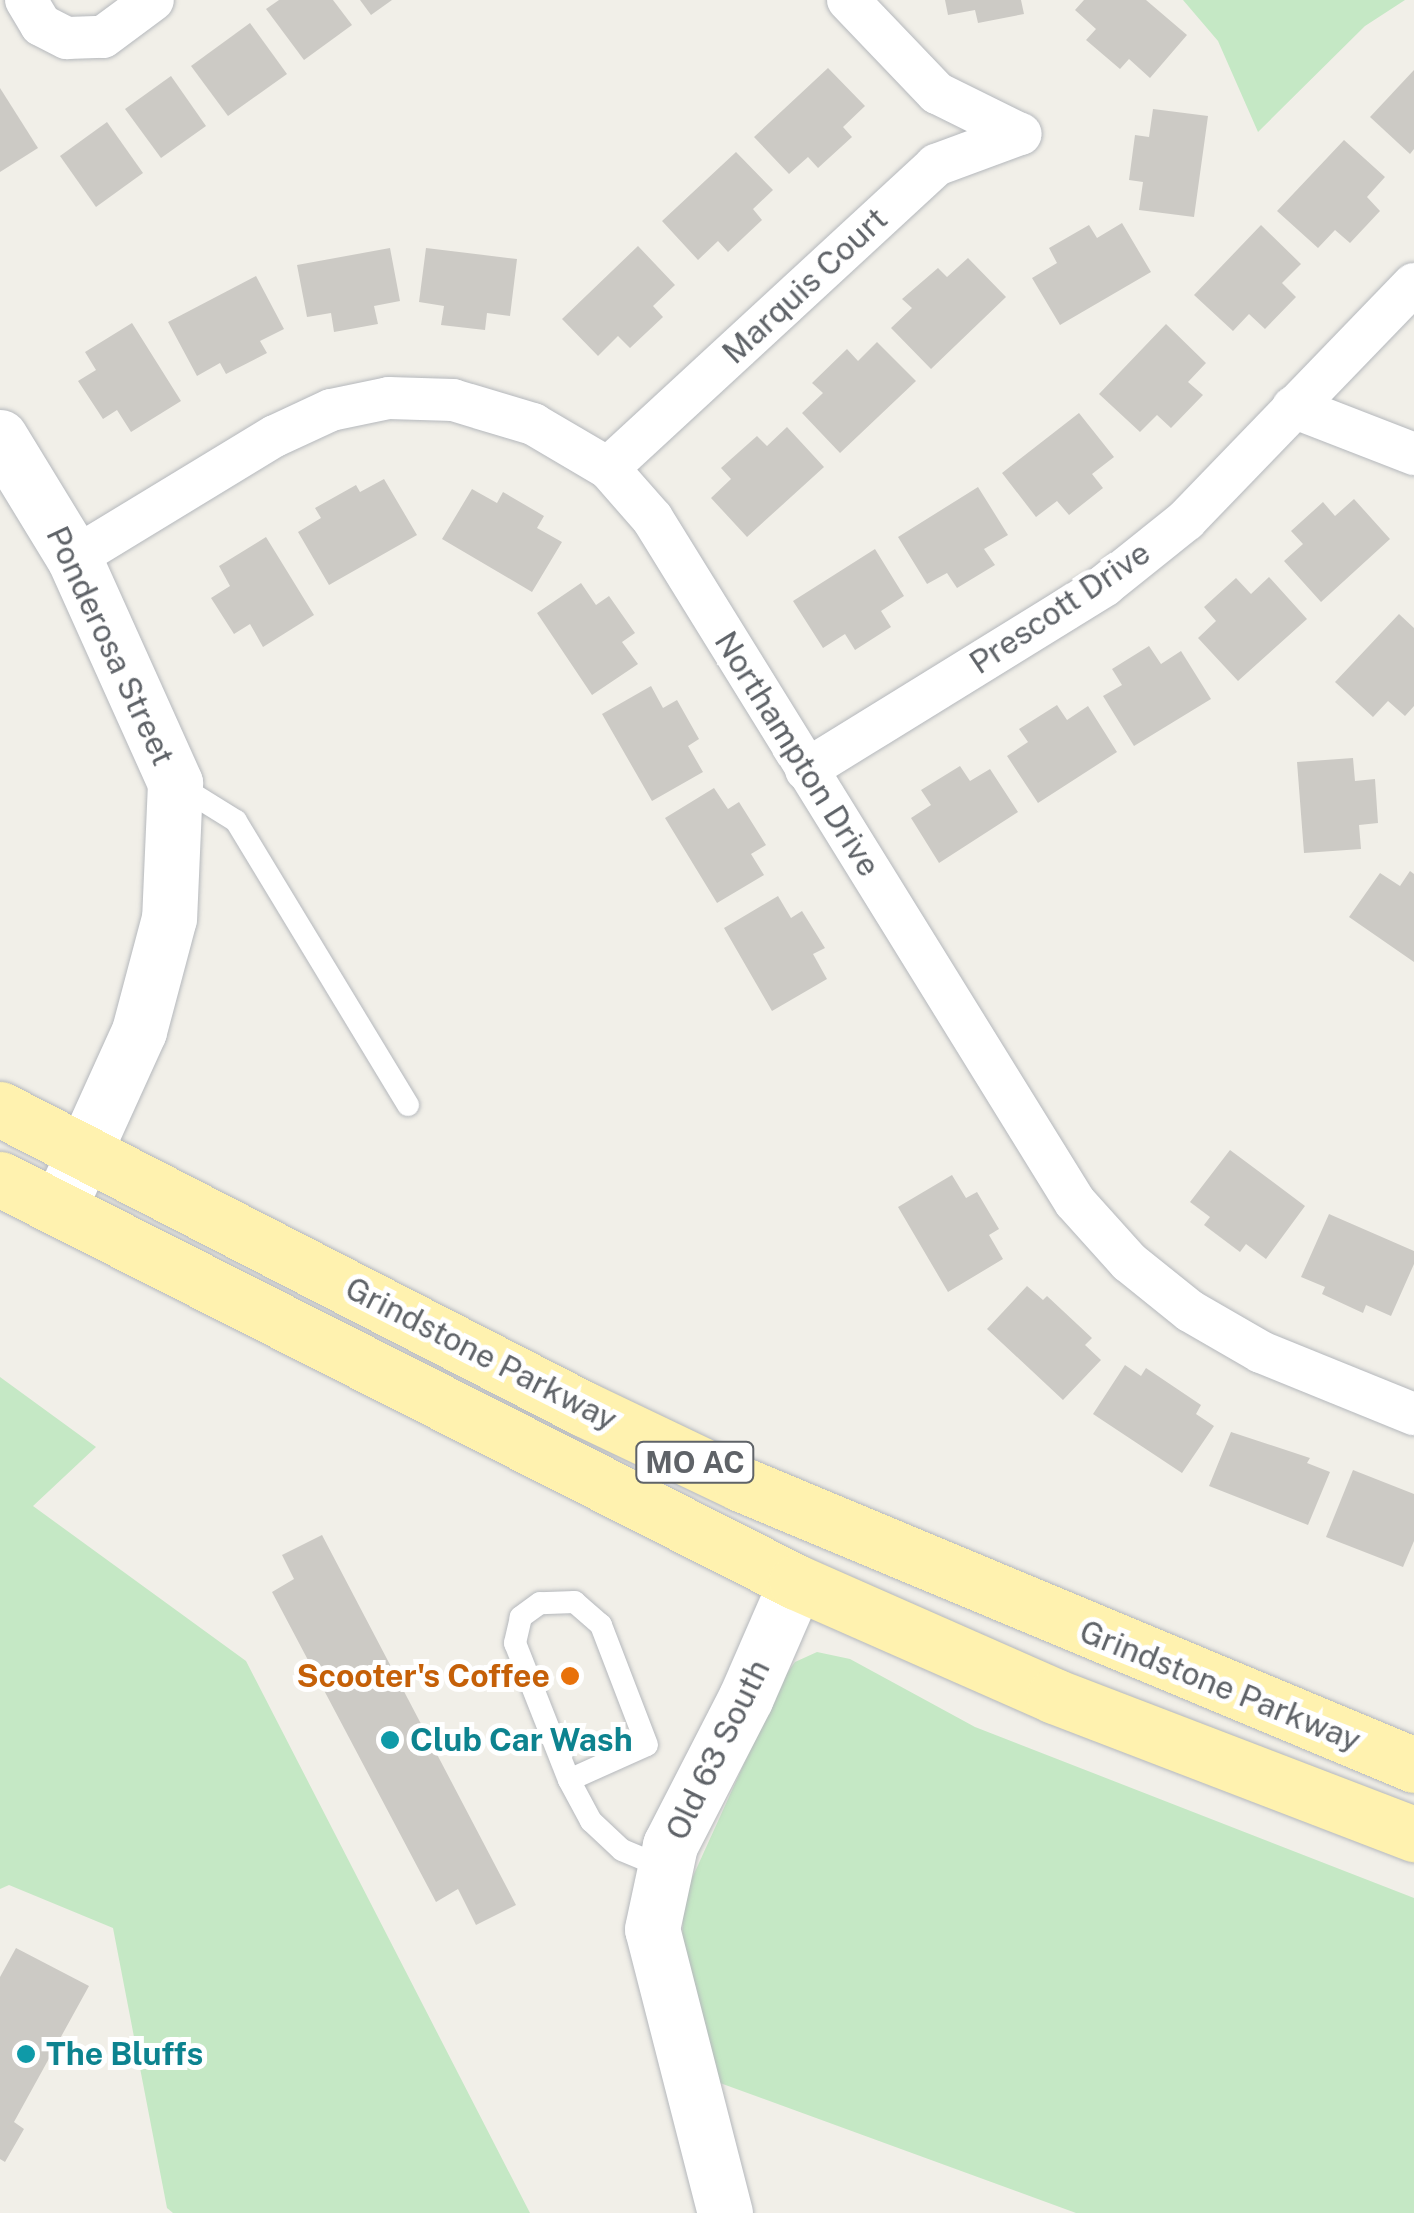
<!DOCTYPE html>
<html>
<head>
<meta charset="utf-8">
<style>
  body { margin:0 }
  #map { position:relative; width:1414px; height:2213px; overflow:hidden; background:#f1efe8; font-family:"Public Sans",sans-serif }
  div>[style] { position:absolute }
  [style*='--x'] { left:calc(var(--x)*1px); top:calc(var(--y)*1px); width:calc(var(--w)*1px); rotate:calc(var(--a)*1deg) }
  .green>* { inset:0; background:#c5e8c5 }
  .building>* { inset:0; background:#cccac5 }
  .roads { filter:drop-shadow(0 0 2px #b5b8bc) drop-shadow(0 0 2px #b5b8bc) }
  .service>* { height:22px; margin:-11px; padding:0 11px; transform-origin:11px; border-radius:11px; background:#fff }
  .minor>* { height:42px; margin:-21px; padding:0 21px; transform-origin:21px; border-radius:21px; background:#fff }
  .tertiary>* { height:55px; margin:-27.5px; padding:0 27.5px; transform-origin:27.5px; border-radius:27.5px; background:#fff }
  .primary>* { height:55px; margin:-27.5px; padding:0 27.5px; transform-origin:27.5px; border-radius:27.5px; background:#fff2af }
  .dots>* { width:28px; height:28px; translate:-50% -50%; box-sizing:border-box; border:5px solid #fff; border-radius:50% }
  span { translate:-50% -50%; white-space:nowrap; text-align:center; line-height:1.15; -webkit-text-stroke:10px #fff; paint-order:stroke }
  .shield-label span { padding:2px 8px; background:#fff; border:2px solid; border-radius:8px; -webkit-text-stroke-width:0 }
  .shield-label { font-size:30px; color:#5f6368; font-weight:700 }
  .street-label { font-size:32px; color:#5f6368 }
  .food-label { font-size:32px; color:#c56008; font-weight:700 }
  .right { translate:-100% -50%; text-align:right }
  .culture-label { font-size:32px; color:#0d838f; font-weight:700 }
  .left { translate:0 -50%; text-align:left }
</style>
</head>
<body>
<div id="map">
  <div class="green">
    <div style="clip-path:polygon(1183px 0,1405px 0,1365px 26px,1258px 132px,1218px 41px)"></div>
    <div style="clip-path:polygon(0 1377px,96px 1447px,33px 1506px,246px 1661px,530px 2213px,173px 2213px,167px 2208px,113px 1928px,9px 1885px,0 1889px)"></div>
    <div style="clip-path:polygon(817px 1652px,850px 1659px,975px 1727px,1414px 1898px,1414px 2213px,1076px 2213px,720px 2083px,682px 1940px,684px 1896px,782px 1680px,795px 1662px)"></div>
  </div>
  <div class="building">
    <div style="clip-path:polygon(279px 0,333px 0,352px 25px,304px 60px,266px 9px)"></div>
    <div style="clip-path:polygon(360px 0,392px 0,371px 15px)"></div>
    <div style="clip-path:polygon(945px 0,1021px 0,1024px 14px,978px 23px,975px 10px,948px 15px)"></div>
    <div style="clip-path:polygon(1084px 0,1146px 0,1187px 35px,1150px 78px,1129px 59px,1120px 69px,1086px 40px,1096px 29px,1075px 10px)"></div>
    <div style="clip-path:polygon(250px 23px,287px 74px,228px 116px,191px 66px)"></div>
    <div style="clip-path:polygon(828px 68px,865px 106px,843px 127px,852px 137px,818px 168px,808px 157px,789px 174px,754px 137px)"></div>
    <div style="clip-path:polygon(1414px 70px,1414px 149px,1410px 154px,1370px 117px)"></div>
    <div style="clip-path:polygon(171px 76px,206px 126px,161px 158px,125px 109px)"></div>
    <div style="clip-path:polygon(0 88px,38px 148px,0 172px)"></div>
    <div style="clip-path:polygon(1153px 109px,1208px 116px,1194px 217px,1139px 210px,1143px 182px,1129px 180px,1135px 135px,1149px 137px)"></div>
    <div style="clip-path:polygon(107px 122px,143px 173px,96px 207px,60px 156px)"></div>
    <div style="clip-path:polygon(1344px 140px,1385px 177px,1367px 197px,1380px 211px,1350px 243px,1335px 230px,1318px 248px,1277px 211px)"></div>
    <div style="clip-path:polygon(736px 152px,773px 190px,753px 209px,762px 220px,728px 252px,718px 241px,698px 260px,662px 221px)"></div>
    <div style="clip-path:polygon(1122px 223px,1151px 272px,1060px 325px,1032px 278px,1057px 263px,1049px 248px,1089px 225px,1097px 238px)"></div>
    <div style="clip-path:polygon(1261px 225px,1301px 264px,1282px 283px,1296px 297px,1265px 329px,1249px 314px,1233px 331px,1194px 295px)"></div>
    <div style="clip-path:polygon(638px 246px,675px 285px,653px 306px,663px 317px,630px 348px,618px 336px,598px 356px,562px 319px)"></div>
    <div style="clip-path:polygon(390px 248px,400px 301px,374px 306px,378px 324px,334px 332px,331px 313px,307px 317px,297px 265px)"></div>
    <div style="clip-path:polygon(426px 248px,517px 259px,510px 316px,487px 313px,485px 330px,441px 325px,444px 306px,419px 302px)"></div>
    <div style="clip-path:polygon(968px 258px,1006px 297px,931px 369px,891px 328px,912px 308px,902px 299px,938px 268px,947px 277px)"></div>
    <div style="clip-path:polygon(256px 276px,284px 329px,260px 341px,267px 353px,226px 374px,220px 363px,197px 376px,168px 322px)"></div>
    <div style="clip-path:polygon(132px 323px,181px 401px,131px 432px,117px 410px,103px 419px,78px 381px,96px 370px,85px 352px)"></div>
    <div style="clip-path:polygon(1166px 324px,1206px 363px,1188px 382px,1203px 395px,1171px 428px,1157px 415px,1140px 432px,1099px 394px)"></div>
    <div style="clip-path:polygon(877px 342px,916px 381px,840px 453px,802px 413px,823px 393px,812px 383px,847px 349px,858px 361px)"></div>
    <div style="clip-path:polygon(1079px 413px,1114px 457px,1092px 474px,1103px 488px,1069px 515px,1057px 501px,1036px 517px,1002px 473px)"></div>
    <div style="clip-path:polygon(787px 427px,824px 467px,747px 537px,711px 498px,731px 479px,721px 468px,757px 436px,767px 446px)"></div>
    <div style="clip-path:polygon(384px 479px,417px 535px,329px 585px,298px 532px,321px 518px,315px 508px,356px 485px,360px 492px)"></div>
    <div style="clip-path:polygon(978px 487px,1008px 535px,984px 549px,995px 565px,957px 588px,947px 573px,927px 584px,898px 537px)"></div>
    <div style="clip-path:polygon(472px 489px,497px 503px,503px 492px,544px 516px,537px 528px,562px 542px,532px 592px,442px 539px)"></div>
    <div style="clip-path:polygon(1354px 499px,1390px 539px,1321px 602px,1284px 561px,1303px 544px,1291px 531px,1323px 502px,1335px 516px)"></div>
    <div style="clip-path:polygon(266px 537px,314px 615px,263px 647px,250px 624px,234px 634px,211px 598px,230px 586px,219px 566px)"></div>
    <div style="clip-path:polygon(875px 549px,904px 596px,881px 611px,891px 627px,855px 650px,845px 634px,823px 648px,793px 601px)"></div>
    <div style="clip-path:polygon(1269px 577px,1307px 619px,1238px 681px,1198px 638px,1216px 621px,1204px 607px,1236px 578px,1251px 594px)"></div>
    <div style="clip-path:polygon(581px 583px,596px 605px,609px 596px,635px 633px,622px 642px,638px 664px,592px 695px,537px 613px)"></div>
    <div style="clip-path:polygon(1399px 614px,1414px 628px,1414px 706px,1405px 716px,1388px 701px,1373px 717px,1335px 682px)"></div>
    <div style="clip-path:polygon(1149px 646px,1161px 664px,1181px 651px,1211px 699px,1134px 746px,1103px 696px,1122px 685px,1112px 669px)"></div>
    <div style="clip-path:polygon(651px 686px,663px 708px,677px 700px,699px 739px,688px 746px,703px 772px,652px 801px,602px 714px)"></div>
    <div style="clip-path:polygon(1057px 705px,1067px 720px,1088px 706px,1117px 752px,1038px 803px,1007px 756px,1028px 742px,1019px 729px)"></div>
    <div style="clip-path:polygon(1353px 758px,1355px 781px,1375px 779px,1378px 823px,1359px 825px,1361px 849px,1304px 853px,1297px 762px)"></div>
    <div style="clip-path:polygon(960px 766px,970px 781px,990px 769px,1018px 812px,939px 863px,911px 818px,931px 805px,921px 790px)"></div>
    <div style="clip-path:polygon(714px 788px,728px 809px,739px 802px,766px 845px,751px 854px,764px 875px,717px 903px,665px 818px)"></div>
    <div style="clip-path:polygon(1410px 871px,1414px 874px,1414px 962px,1349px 917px,1380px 873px,1400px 886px)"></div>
    <div style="clip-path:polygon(778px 896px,791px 918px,802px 911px,825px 948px,813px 954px,827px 979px,772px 1011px,724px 928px)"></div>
    <div style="clip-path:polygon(1230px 1150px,1305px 1206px,1266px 1259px,1246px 1244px,1240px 1252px,1204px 1225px,1210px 1217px,1190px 1202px)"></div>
    <div style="clip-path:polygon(952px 1175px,966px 1198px,977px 1192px,999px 1229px,989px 1235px,1003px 1259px,948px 1292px,898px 1207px)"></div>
    <div style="clip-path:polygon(1329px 1214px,1414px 1251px,1414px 1264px,1391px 1316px,1366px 1305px,1363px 1313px,1322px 1294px,1325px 1287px,1301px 1277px)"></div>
    <div style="clip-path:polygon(1027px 1286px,1043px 1300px,1047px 1296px,1092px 1338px,1085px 1345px,1101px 1360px,1063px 1400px,987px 1329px)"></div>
    <div style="clip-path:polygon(1125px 1365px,1141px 1376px,1146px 1368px,1201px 1405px,1196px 1414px,1214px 1426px,1182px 1473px,1093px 1414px)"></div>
    <div style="clip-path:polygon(1231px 1432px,1310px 1458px,1307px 1463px,1330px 1472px,1308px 1525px,1209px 1486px)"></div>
    <div style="clip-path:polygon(1353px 1470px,1414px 1494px,1414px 1541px,1403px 1567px,1326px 1537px)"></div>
    <div style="clip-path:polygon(322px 1535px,516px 1905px,476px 1925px,458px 1889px,436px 1902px,272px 1592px,294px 1579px,282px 1555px)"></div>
    <div style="clip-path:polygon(16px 1948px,89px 1986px,14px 2122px,24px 2129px,5px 2162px,0 2159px,0 1977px)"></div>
  </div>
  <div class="roads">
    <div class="service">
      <div style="--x:178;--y:785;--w:68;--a:31.8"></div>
      <div style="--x:236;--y:821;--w:332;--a:58.8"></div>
      <div style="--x:569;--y:1780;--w:85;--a:-24.2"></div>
      <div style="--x:647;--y:1745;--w:129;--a:-111"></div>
      <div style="--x:601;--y:1625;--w:35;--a:-139"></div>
      <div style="--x:575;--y:1602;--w:35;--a:178"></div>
      <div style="--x:540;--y:1603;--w:24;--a:144"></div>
      <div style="--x:521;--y:1617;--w:27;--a:103"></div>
      <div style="--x:515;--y:1643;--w:147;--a:68.5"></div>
      <div style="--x:569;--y:1780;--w:47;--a:61.8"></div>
      <div style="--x:591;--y:1821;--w:42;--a:43.1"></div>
      <div style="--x:622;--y:1850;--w:47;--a:22.7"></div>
    </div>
    <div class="minor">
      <div style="--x:26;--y:0;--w:29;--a:59"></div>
      <div style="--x:41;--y:25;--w:29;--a:27"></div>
      <div style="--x:67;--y:38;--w:36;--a:-2"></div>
      <div style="--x:103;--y:37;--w:62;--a:-36.5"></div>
      <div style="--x:848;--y:0;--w:129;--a:46.3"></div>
      <div style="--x:937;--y:93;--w:93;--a:26.3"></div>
      <div style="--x:1293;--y:407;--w:130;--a:21.2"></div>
      <div style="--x:608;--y:468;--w:447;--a:-42.7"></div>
      <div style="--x:936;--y:165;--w:90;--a:-20.3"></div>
      <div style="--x:74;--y:558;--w:235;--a:-31.3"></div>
      <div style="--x:275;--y:436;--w:62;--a:-24.9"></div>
      <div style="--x:331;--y:410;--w:59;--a:-11.7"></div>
      <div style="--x:389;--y:398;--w:64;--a:1.8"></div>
      <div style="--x:453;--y:400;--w:84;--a:16.7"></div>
      <div style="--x:533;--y:424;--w:87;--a:30.4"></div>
      <div style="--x:608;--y:468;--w:67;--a:48.7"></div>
      <div style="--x:652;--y:518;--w:804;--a:58.27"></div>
      <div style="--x:1075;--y:1202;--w:81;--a:48"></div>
      <div style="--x:1129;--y:1262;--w:78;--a:38.8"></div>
      <div style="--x:1190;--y:1311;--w:82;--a:30"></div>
      <div style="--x:1261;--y:1352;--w:165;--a:22.1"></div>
      <div style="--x:806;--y:770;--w:352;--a:-31.7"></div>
      <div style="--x:1105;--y:585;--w:104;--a:-38.7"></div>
      <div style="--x:1186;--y:520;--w:328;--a:-46"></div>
    </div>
    <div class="tertiary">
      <div style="--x:0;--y:437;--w:142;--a:58.6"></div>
      <div style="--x:74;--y:558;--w:247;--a:65.8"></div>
      <div style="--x:175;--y:783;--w:135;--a:92.5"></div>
      <div style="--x:169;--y:918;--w:117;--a:104.9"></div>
      <div style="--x:139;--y:1031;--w:193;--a:114.4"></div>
      <div style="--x:725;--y:2213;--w:293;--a:-104.4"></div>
      <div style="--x:652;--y:1929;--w:86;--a:-77.9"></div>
      <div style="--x:670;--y:1845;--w:166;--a:-62.8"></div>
      <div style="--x:746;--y:1697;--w:125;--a:-66.5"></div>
    </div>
    <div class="primary">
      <div style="--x:0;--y:1109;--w:657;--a:27.19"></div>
      <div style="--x:584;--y:1409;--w:174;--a:25.5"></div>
      <div style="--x:741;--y:1484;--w:729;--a:22.66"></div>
      <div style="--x:0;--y:1179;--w:892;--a:26.85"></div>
      <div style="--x:796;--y:1582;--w:282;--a:23.8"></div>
      <div style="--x:1054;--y:1696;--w:386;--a:21"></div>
    </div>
  </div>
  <div class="dots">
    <div style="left:570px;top:1676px;background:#e8710a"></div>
    <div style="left:390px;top:1740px;background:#0f9aa8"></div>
    <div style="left:26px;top:2054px;background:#0f9aa8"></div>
  </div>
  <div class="shield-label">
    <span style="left:695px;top:1462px">MO AC</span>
  </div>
  <div class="street-label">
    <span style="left:805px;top:286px;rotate:-43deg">Marquis Court</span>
    <span style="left:1060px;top:608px;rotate:-34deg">Prescott Drive</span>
    <span style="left:110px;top:646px;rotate:65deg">Ponderosa Street</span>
    <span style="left:797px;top:754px;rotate:58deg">Northampton Drive</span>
    <span style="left:481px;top:1354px;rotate:27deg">Grindstone Parkway</span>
    <span style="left:1220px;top:1686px;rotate:22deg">Grindstone Parkway</span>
    <span style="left:718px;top:1750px;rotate:-64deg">Old 63 South</span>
  </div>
  <div class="food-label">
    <span class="right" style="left:550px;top:1676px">Scooter's Coffee</span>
  </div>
  <div class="culture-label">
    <span class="left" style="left:410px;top:1740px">Club Car Wash</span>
    <span class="left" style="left:46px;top:2054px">The Bluffs</span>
  </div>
</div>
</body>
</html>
